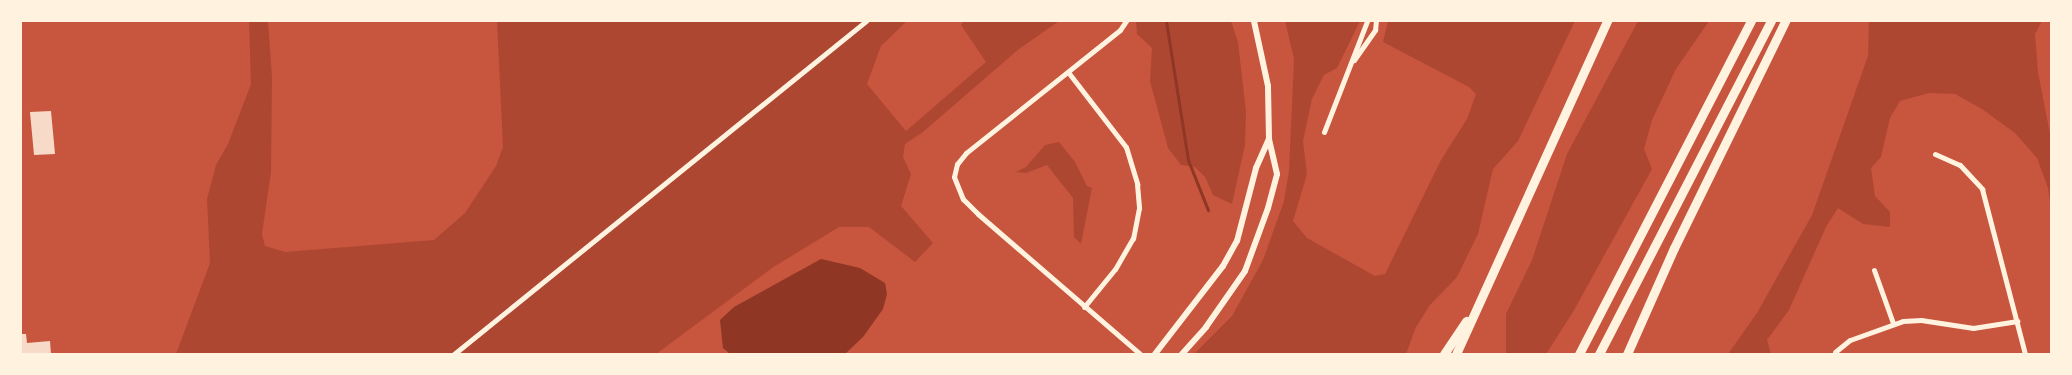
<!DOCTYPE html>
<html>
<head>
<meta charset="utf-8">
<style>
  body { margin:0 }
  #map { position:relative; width:2072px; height:375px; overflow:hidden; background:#c8553d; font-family:"DM Sans",sans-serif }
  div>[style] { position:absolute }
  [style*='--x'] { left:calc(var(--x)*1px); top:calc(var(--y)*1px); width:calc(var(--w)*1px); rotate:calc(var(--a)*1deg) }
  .green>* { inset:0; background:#ae4732 }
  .water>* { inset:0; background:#8f3625 }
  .stream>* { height:3px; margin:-1.5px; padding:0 1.5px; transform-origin:1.5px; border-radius:1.5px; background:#8f3625 }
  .building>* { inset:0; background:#f7dbc8 }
  .minor>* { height:5px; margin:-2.5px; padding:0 2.5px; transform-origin:2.5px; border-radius:2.5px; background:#fff3e0 }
  .tertiary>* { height:6px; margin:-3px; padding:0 3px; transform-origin:3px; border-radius:3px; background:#fff3e0 }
  .motorway>* { height:9px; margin:-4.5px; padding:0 4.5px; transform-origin:4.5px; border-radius:4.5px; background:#fff3e0 }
  span { translate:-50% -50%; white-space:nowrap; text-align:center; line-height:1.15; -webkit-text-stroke:5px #fff3e0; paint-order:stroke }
  .frame { position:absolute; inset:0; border:22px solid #fff3e0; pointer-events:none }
</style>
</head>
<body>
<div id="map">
  <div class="green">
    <div style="clip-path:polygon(249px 21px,268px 21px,272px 77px,271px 172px,262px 234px,265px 246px,285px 252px,434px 240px,465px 213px,496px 166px,503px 147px,497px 21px,907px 21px,881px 46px,867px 84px,906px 131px,986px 62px,961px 25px,964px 21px,1059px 21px,1019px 49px,923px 132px,905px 144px,903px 157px,911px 174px,901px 206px,933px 243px,915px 262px,869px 227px,839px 227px,772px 268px,656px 354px,176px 354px,210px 263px,207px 199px,216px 165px,228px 144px,251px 84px)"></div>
    <div style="clip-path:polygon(1136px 21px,1231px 21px,1238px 42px,1246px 112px,1245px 145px,1232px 204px,1213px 195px,1205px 177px,1195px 167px,1181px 165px,1168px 148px,1150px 81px,1152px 48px,1137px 34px)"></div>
    <div style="clip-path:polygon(1285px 21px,1360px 21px,1337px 68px,1324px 75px,1312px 99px,1303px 141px,1307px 174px,1293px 221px,1307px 238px,1375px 276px,1385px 274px,1441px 160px,1467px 119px,1476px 94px,1469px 87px,1383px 42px,1388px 21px,1575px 21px,1518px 141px,1493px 169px,1478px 234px,1457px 277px,1430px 305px,1416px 327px,1406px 354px,1194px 354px,1232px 316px,1263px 260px,1284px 201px,1289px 171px,1294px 59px)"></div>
    <div style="clip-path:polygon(1638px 21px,1709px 21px,1676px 69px,1652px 120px,1644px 149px,1652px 169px,1573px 312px,1546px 354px,1506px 354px,1506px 314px,1532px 260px,1567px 154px)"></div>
    <div style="clip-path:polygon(1869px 21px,2042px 21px,2035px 34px,2038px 72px,2051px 139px,2051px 208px,2048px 188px,2037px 158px,2015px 133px,1982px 109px,1955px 94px,1929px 93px,1900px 101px,1890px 118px,1881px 157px,1871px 168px,1875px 196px,1890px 212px,1890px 227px,1863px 224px,1838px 208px,1826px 227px,1789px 310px,1767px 340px,1771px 354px,1728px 354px,1757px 313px,1812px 215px,1868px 56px)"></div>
    <div style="clip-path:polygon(1059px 142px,1075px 162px,1087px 186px,1092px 188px,1081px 244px,1074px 237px,1073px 198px,1047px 165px,1026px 173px,1016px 172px,1026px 167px,1045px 145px)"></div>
  </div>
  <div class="water">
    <div style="clip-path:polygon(821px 259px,860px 268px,885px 283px,887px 294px,883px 309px,863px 337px,845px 354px,730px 354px,723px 348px,720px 320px,734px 307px)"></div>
  </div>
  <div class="stream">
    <div style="--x:1166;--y:21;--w:141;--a:81"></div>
    <div style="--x:1188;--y:160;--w:54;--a:68.2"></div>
  </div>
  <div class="building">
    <div style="clip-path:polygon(51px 111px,55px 154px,34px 155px,30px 112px)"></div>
    <div style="clip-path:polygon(21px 334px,26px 334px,27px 343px,50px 341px,51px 354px,21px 354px)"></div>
  </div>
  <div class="minor">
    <div style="--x:1126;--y:21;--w:11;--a:124"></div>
    <div style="--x:1120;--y:30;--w:197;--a:141.4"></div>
    <div style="--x:966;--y:153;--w:14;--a:129"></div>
    <div style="--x:957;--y:164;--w:13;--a:103"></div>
    <div style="--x:954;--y:177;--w:24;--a:68"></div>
    <div style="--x:963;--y:199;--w:21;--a:45"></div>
    <div style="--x:978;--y:214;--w:214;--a:40.8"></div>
    <div style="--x:1354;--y:60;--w:37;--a:-55"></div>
    <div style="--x:1375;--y:30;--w:9;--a:-84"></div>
    <div style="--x:1068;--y:72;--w:95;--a:52.3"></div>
    <div style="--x:1126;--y:147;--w:39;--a:73"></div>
    <div style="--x:1137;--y:184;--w:24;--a:85"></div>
    <div style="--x:1139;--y:208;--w:31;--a:101"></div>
    <div style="--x:1133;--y:238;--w:36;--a:120"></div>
    <div style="--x:1115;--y:269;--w:49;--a:129.2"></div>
    <div style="--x:1324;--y:132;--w:119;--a:-68.8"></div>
    <div style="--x:1935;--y:154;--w:27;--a:24"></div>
    <div style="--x:1960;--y:165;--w:33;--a:47"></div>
    <div style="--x:1982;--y:189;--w:171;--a:75.4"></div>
    <div style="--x:1874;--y:270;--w:56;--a:70.3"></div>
    <div style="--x:1835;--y:352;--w:19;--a:-39"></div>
    <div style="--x:1850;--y:340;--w:56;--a:-19.7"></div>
    <div style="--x:1903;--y:321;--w:18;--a:-3"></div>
    <div style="--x:1921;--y:320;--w:53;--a:8.7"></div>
    <div style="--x:1973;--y:328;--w:45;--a:-9"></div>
    <div style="--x:454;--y:354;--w:530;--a:-38.95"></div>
  </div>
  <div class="tertiary">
    <div style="--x:1155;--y:354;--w:111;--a:-52.3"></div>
    <div style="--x:1223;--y:266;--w:29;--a:-61"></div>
    <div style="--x:1237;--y:241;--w:75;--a:-75.4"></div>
    <div style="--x:1256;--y:168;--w:32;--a:-66"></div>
    <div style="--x:1182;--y:354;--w:36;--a:-48"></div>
    <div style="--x:1206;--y:327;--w:68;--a:-55.1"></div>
    <div style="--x:1245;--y:271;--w:67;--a:-69.9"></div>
    <div style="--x:1268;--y:208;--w:35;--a:-75"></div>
    <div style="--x:1277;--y:174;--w:36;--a:-103"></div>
    <div style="--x:1269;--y:139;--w:53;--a:-91.1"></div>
    <div style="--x:1268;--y:86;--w:66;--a:-102.2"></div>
  </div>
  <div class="motorway">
    <div style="--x:1444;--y:354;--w:40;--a:-56"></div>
    <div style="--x:1456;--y:354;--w:366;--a:-65.6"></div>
    <div style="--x:1579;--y:354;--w:375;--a:-62.7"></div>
    <div style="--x:1599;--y:354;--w:375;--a:-62.7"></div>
    <div style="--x:1627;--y:354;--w:116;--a:-66.1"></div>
    <div style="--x:1674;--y:248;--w:253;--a:-63.9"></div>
  </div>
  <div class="frame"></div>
</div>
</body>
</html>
